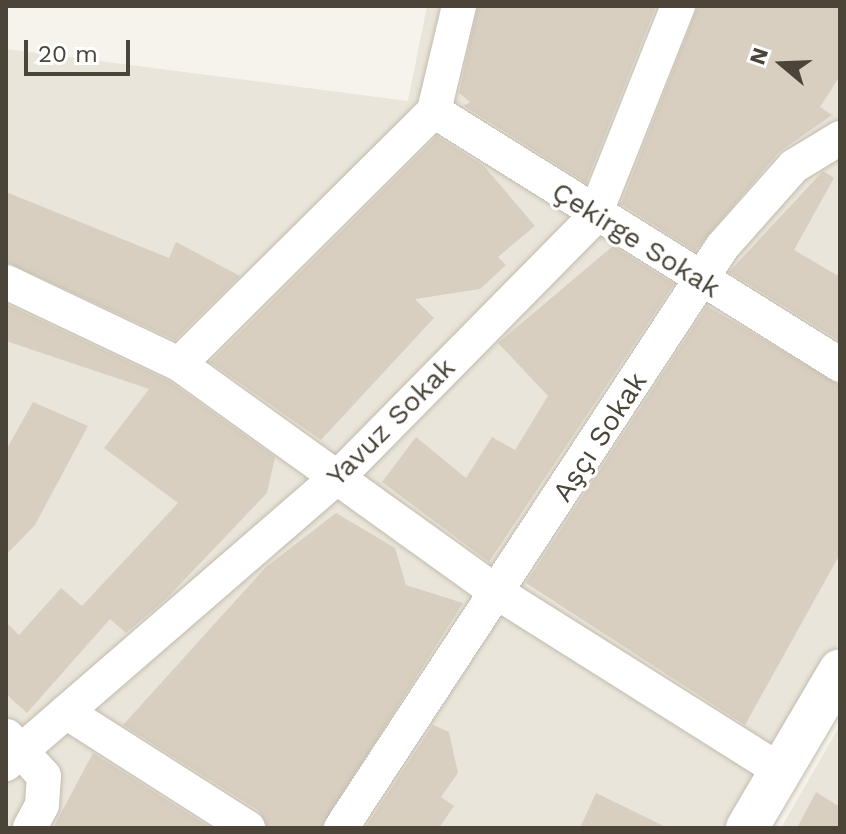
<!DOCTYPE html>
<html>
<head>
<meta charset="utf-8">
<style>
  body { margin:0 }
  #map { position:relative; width:846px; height:834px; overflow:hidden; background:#f6f3ec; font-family:"Work Sans",sans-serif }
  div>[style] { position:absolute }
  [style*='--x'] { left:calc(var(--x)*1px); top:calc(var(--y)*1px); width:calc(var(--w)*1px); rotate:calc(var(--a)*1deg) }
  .residential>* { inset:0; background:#eae5da }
  .building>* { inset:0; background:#d8cfc1 }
  .roads { filter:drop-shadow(0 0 2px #c2bbae) drop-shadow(0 0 2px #c2bbae) }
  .minor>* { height:34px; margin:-17px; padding:0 17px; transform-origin:17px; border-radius:17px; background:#fff }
  .tertiary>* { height:42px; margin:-21px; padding:0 21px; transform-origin:21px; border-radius:21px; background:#fff }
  span { translate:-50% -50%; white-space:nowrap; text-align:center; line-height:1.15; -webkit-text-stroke:6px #fff; paint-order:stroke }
  .street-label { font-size:28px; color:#4b4439 }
  .frame { position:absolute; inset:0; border:8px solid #4b4439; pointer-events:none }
  .north { position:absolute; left:742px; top:24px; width:80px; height:80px; -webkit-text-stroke:6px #fff; paint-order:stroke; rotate:289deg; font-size:22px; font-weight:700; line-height:32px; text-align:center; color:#4b4439 }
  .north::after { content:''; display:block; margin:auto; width:28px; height:36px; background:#4b4439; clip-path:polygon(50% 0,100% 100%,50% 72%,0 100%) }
  .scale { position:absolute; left:24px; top:40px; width:106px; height:36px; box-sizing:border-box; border:4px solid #4b4439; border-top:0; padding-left:10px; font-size:24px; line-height:28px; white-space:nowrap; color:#4b4439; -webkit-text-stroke:6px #fff; paint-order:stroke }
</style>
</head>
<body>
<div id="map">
  <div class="residential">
    <div style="clip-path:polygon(427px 6px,840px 6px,840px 640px,733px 828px,6px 828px,6px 49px,408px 101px)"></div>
    <div style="clip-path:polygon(840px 725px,840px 828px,781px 828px)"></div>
  </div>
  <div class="building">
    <div style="clip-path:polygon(478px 6px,656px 6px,586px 183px,464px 106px,470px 102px,459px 93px)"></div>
    <div style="clip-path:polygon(698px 6px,840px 6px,840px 76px,820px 107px,832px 115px,779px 152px,695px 251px,621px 204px)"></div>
    <div style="clip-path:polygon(437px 136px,484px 166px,535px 226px,498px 257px,506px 265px,480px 289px,415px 299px,434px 318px,321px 440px,210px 362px)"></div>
    <div style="clip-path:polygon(823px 171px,834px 178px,794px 250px,840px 277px,840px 341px,729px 272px)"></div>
    <div style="clip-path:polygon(6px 192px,169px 258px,176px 242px,240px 276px,175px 340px,6px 262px)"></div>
    <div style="clip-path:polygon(613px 246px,674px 284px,489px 562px,382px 482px,416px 437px,466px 478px,492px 437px,515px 450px,548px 396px,498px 343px)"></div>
    <div style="clip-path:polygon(6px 304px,169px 381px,275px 457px,267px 493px,166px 599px,126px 633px,110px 619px,27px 713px,6px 694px,6px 622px,19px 635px,61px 588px,82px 606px,178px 503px,104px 448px,149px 389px,6px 341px)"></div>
    <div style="clip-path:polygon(707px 306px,840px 385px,840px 554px,745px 725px,526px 583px)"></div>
    <div style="clip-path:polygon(33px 402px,88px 426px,35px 525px,6px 555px,6px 450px)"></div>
    <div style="clip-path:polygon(336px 513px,395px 548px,406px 585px,463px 603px,321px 828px,268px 828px,259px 811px,123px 725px,266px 567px)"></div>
    <div style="clip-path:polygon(433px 725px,449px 732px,458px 773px,441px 797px,454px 806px,439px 828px,365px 828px)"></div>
    <div style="clip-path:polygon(93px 753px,211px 828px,53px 828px)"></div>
    <div style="clip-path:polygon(816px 792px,840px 807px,840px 828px,797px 828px)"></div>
    <div style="clip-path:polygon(596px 793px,668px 828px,580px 828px)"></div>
  </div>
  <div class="roads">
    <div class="minor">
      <div style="--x:434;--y:111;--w:359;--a:135.2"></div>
      <div style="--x:179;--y:364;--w:393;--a:35.7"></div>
      <div style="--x:498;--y:593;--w:332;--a:32.2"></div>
      <div style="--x:434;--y:111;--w:479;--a:32"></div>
      <div style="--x:434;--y:111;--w:108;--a:-76.6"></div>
      <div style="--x:6;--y:282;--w:191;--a:25.4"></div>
      <div style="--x:66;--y:712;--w:216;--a:32.5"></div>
      <div style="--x:7;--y:736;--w:54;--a:47.2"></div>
      <div style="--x:44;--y:776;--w:29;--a:94"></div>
      <div style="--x:42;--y:805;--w:26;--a:118"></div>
      <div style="--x:6;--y:764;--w:442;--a:-40.9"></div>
      <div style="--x:340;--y:475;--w:362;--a:-45.4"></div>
      <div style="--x:594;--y:217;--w:227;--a:-68.3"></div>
      <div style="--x:341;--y:828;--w:695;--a:-56.74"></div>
      <div style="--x:722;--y:247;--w:108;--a:-48.4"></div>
      <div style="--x:794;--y:166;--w:54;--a:-31.3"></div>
    </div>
    <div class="tertiary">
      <div style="--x:747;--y:828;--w:183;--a:-59.5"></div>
    </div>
  </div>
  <div class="street-label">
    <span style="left:636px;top:240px;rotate:32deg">Çekirge Sokak</span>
    <span style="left:391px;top:422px;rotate:-45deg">Yavuz Sokak</span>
    <span style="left:600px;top:437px;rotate:-57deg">Aşçı Sokak</span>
  </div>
  <div class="frame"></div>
  <div class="north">N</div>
  <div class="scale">20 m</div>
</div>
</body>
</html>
